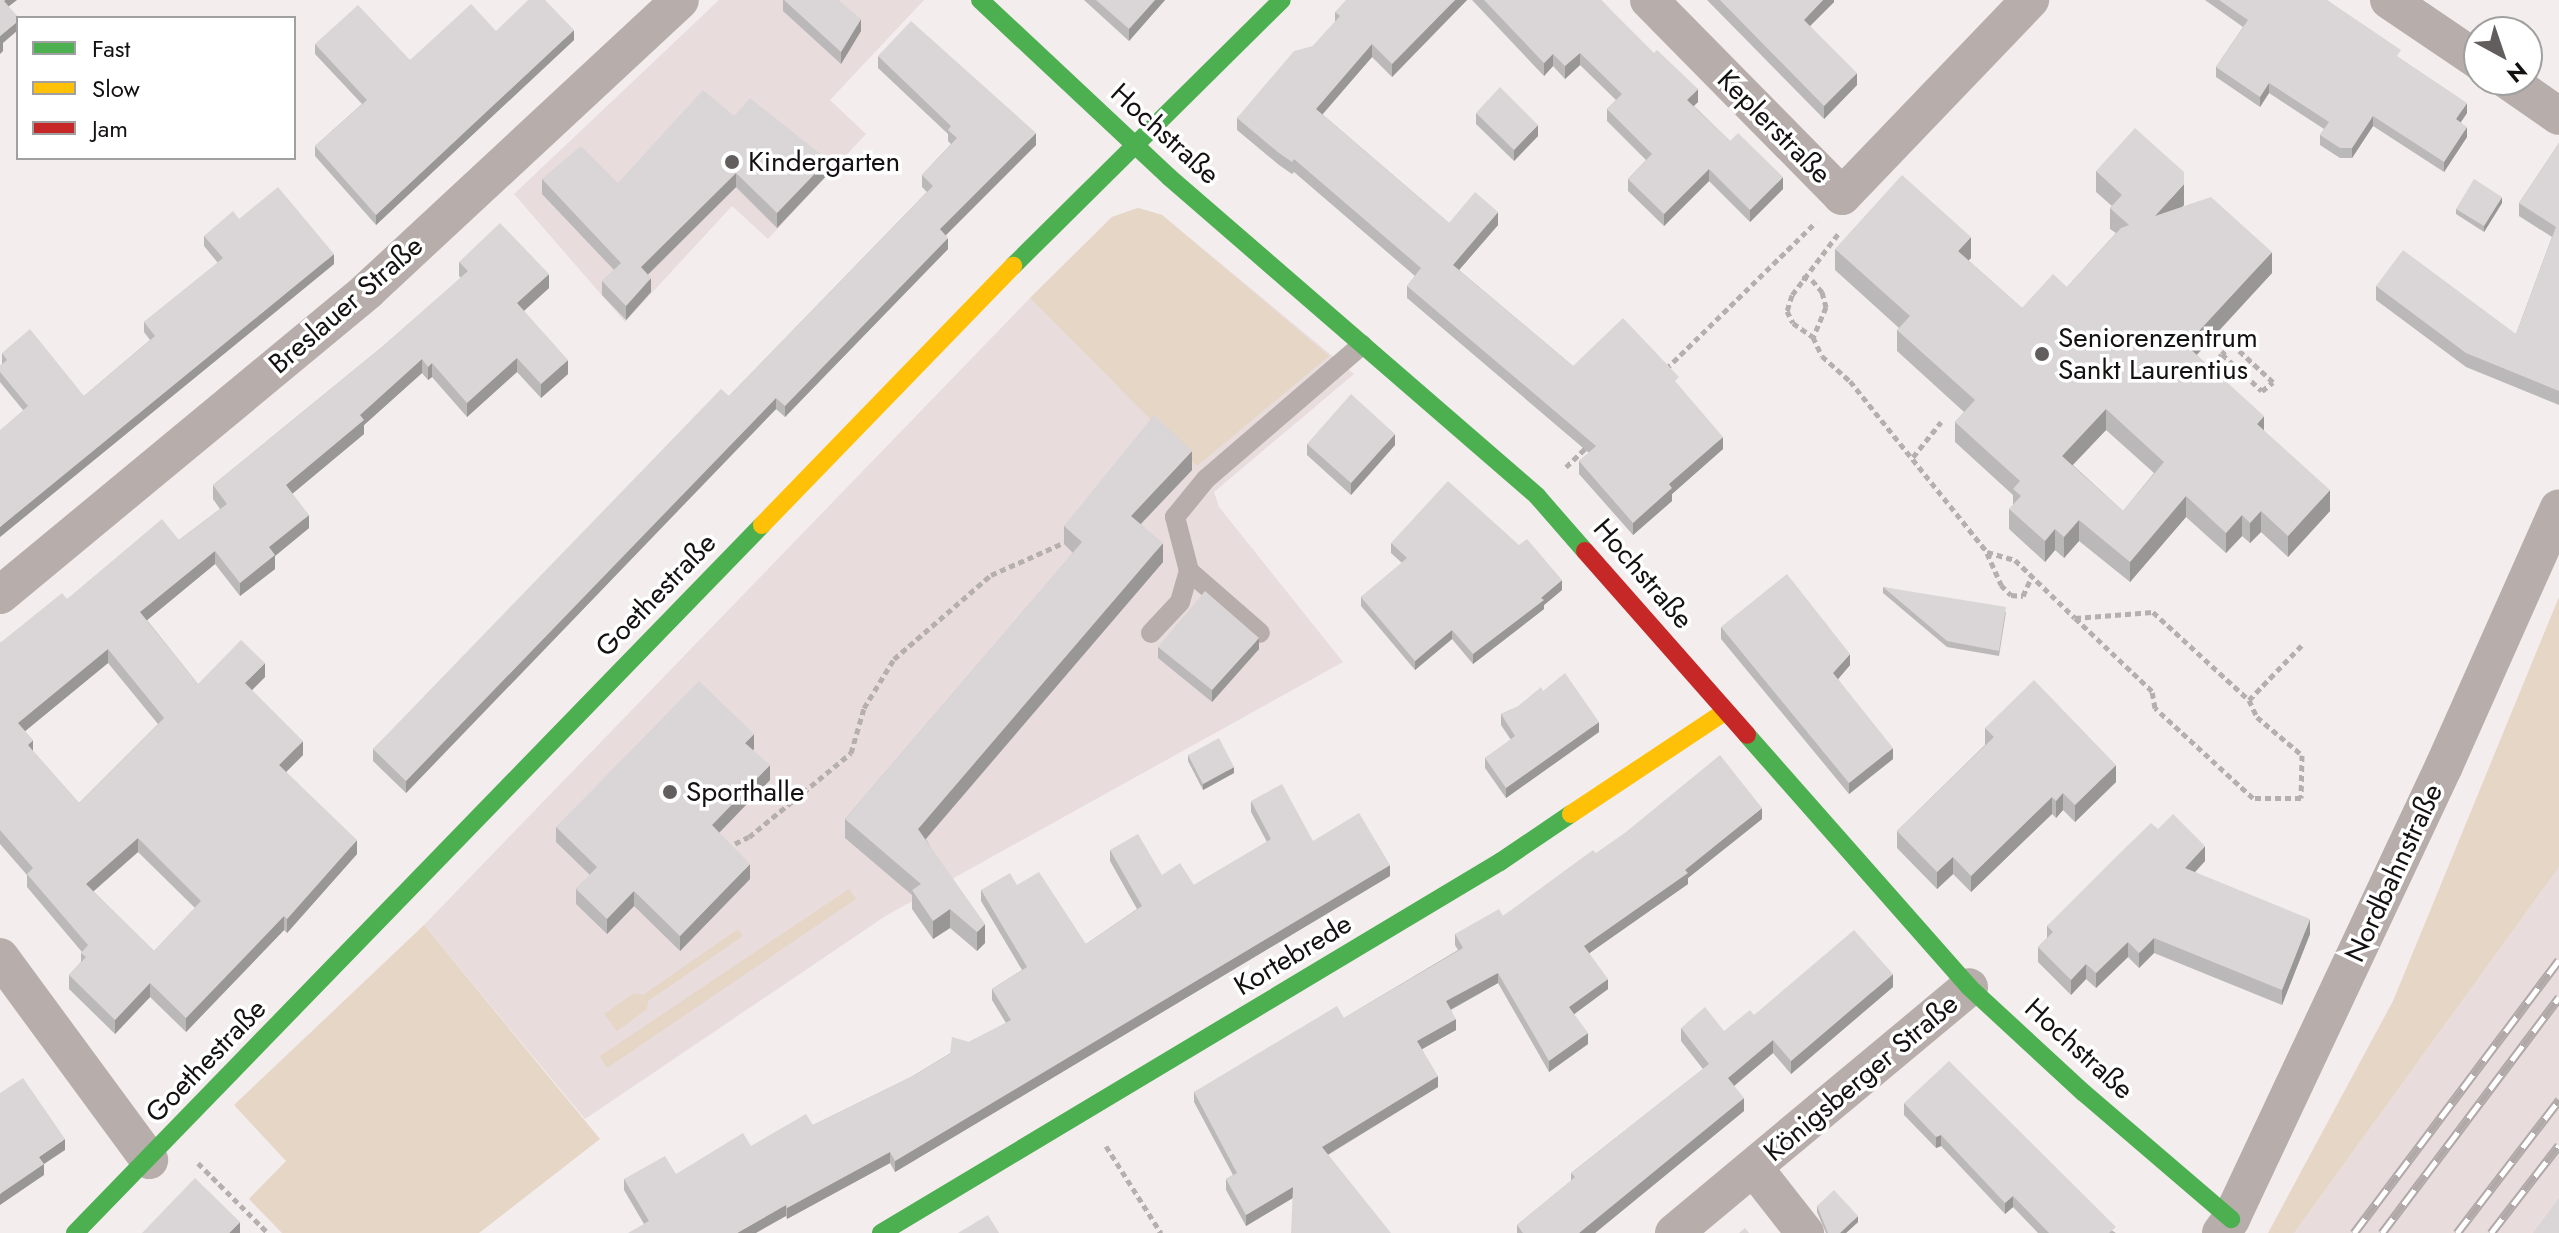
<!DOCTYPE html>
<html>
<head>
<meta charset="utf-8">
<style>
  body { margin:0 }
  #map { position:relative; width:2559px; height:1233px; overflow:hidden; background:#f3edee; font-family:Jost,sans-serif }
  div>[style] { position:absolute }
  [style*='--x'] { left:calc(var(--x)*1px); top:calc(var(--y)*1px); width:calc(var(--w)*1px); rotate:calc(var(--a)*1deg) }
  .built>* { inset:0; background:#e8dcdd }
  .green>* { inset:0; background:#e6d6c6 }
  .path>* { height:5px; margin-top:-2.5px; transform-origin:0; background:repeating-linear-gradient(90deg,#b5afad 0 6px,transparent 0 10px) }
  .lane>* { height:20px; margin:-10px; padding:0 10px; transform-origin:10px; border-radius:10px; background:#b7aeab }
  .street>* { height:38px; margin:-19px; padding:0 19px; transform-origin:19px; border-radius:19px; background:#b7aeab }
  .fast>* { height:18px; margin:-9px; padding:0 9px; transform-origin:9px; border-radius:9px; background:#4caf50 }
  .slow>* { height:18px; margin:-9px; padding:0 9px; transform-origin:9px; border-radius:9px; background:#ffc107 }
  .jam>* { height:18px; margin:-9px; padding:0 9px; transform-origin:9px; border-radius:9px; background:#c62828 }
  .rail>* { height:9px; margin-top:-4.5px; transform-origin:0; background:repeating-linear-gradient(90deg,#fff 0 18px,#b0a9a8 0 36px); box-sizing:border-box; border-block:2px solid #b0a9a8 }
  .wall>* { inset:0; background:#bbb8b9 }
  .shaded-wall>* { inset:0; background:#999696 }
  .building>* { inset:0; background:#dad6d7 }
  .dots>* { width:22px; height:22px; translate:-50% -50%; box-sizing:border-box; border:4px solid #fff; border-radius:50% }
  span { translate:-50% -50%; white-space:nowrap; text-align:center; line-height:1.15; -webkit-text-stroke:7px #fff; paint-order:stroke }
  .street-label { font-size:28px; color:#141111 }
  .poi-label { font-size:28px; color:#141111 }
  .left { translate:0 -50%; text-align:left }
  .legend { position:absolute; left:16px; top:16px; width:280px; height:144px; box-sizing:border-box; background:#fff; border:2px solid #a1a0a0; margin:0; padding:10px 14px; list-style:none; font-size:24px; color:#141111 }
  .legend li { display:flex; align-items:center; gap:16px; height:40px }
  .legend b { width:40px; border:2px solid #a1a0a0 }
  .north { position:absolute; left:2463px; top:16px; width:80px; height:80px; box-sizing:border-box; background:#fff; border:2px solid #a1a0a0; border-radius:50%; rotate:140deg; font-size:22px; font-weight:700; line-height:32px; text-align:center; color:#141111 }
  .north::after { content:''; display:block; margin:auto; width:28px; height:36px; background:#625e5e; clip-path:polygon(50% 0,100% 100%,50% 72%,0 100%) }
</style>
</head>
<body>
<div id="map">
  <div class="built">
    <div style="clip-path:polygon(719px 0,924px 0,830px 100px,866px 134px,768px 239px,732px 206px,625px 322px,514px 194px)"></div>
    <div style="clip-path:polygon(1138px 208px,1162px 215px,1354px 374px,1214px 492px,1219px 507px,1343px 662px,887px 915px,585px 1119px,424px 925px,1030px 298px,1112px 217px)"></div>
    <div style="clip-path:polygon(2559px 867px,2559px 1233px,2294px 1233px)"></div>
  </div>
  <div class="green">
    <div style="clip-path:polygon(1138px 208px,1162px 215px,1329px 356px,1197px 466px,1030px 298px,1112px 217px)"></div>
    <div style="clip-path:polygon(2559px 597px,2559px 867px,2294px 1233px,2268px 1233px,2393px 1001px)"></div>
    <div style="clip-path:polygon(849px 889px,856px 899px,607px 1068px,600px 1056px)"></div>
    <div style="clip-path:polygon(424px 925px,600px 1139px,479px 1233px,282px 1233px,249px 1199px,286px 1161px,234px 1105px)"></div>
    <div style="clip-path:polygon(738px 929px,743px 936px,648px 1001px,647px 1009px,617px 1031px,604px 1014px,634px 993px,643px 995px)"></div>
  </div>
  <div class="path">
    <div style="--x:1838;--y:234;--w:76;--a:127"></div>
    <div style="--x:1792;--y:295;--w:17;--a:107"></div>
    <div style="--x:1787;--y:311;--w:13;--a:63"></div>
    <div style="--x:1793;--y:323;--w:24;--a:35"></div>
    <div style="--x:1813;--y:337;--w:21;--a:65"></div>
    <div style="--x:1822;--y:356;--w:38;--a:42"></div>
    <div style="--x:1850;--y:381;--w:219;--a:51.3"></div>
    <div style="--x:1987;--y:552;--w:29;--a:16"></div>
    <div style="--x:2015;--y:560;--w:83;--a:44"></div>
    <div style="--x:2075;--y:618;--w:78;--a:-4.4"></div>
    <div style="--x:2153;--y:612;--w:130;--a:42.5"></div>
    <div style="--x:2249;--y:700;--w:19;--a:65"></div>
    <div style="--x:2257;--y:717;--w:59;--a:40.2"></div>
    <div style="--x:2302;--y:755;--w:43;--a:91.3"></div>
    <div style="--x:2301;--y:798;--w:48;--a:180"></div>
    <div style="--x:2253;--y:798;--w:133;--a:-137.4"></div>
    <div style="--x:2155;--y:708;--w:17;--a:-100"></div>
    <div style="--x:2152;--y:691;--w:106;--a:-136.5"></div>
    <div style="--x:1802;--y:277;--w:10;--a:17"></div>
    <div style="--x:1812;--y:280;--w:16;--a:50"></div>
    <div style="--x:1822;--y:292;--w:16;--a:75"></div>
    <div style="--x:1826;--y:307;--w:33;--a:113"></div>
    <div style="--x:1666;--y:369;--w:210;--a:-44.4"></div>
    <div style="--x:2207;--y:372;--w:23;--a:-50"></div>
    <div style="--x:2222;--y:354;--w:54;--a:42.8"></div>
    <div style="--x:2262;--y:391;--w:14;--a:-39"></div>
    <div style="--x:2273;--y:382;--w:56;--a:-137.2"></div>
    <div style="--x:2232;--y:344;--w:14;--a:135"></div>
    <div style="--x:1913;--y:457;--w:45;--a:-51.3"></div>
    <div style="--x:1566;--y:467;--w:30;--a:-44"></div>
    <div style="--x:1987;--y:553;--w:35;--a:66"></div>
    <div style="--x:2001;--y:585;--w:14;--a:45"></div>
    <div style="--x:2011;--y:595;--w:12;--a:5"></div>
    <div style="--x:2023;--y:596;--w:22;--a:-66"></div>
    <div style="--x:2249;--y:700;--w:76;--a:-46.1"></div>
    <div style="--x:726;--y:848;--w:25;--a:-26"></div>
    <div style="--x:749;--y:837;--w:132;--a:-39.5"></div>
    <div style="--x:851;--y:753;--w:47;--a:-73.9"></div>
    <div style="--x:864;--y:708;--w:57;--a:-58.5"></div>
    <div style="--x:894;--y:659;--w:128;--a:-40.9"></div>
    <div style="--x:991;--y:575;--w:77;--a:-23.9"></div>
    <div style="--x:1106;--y:1146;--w:103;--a:57.7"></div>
    <div style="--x:198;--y:1163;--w:99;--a:45"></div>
  </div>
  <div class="lane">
    <div style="--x:1189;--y:571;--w:94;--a:41.1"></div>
    <div style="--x:1151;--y:633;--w:42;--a:-46.9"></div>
    <div style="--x:1180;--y:602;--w:32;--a:-74"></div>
    <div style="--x:1189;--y:571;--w:56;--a:-104.5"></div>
    <div style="--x:1175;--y:517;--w:49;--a:-50.8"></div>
    <div style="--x:1206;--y:479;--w:206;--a:-40.7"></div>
  </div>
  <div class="street">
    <div style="--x:1649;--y:0;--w:275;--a:45.4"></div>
    <div style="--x:1842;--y:196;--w:272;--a:-46.2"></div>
    <div style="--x:2389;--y:0;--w:109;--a:34.1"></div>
    <div style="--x:2507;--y:80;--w:63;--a:34.7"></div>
    <div style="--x:0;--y:595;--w:477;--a:-39.6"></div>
    <div style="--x:367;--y:291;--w:427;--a:-42.9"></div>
    <div style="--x:0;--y:957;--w:252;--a:53.7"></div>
    <div style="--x:1754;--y:1168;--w:83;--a:51.9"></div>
    <div style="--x:1674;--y:1233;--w:384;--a:-39.8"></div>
    <div style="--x:2221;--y:1233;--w:17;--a:-54"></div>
    <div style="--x:2231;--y:1219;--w:501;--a:-64.82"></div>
    <div style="--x:2444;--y:766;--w:282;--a:-66"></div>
  </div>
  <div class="fast">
    <div style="--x:980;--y:0;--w:259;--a:43.1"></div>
    <div style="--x:1169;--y:177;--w:487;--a:40.9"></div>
    <div style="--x:1537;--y:496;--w:73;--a:48.9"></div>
    <div style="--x:1013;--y:266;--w:378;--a:-44.7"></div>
    <div style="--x:1747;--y:735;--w:336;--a:48.6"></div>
    <div style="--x:1969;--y:987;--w:156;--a:42.7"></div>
    <div style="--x:2084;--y:1093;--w:194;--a:40.6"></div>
    <div style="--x:75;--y:1233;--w:987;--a:-45.86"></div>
    <div style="--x:881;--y:1233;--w:722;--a:-30.94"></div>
    <div style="--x:1500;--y:862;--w:86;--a:-34.1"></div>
  </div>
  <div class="slow">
    <div style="--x:762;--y:525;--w:361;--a:-45.9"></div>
    <div style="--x:1571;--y:814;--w:186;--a:-33.6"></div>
  </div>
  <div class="jam">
    <div style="--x:1585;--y:551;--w:245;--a:48.6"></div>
  </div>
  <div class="rail">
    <div style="--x:2354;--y:1233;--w:341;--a:-53.1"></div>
    <div style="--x:2382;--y:1233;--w:295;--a:-53.1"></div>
    <div style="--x:2457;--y:1233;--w:168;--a:-52.5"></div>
    <div style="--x:2491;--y:1233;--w:111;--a:-52.3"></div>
  </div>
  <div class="wall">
    <div style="clip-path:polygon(783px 0,838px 0,861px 31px,841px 64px,783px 11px)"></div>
    <div style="clip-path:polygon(1084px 0,1165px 0,1129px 41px)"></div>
    <div style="clip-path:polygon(1467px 0,1392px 77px,1372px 57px,1322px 114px,1449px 223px,1498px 225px,1459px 270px,1573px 366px,1679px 386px,1723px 449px,1672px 494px,1672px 501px,1633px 535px,1579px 474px,1579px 461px,1589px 453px,1407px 298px,1407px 286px,1415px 276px,1294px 172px,1292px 174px,1279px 165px,1237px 130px,1237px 118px,1313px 46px,1335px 22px,1335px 12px)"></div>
    <div style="clip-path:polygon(1472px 0,1601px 0,1698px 102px,1694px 106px,1730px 141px,1783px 189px,1750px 222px,1709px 181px,1664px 226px,1628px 191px,1628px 179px,1646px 160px,1607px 121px,1607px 109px,1616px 100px,1580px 65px,1565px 79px,1553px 66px,1544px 76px)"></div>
    <div style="clip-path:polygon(1707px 0,1834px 0,1834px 2px,1810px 26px,1857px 85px,1824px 119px)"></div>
    <div style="clip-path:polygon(2205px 0,2327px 0,2467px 113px,2461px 122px,2467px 137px,2444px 172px,2373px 126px,2352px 158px,2340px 158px,2320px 145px,2320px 135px,2324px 129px,2269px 93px,2260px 107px,2216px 77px,2216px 67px,2243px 27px)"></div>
    <div style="clip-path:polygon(496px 31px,574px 40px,376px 225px,315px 156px,315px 146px,362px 104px,315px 54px,315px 44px,410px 60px)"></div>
    <div style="clip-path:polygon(878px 56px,1036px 145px,946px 235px,948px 249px,785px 417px,776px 409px,406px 793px,373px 761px,373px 749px,729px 396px,927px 192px,922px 187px,922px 175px,951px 144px,948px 141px,948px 134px,878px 68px)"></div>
    <div style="clip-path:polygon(1476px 113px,1538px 136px,1514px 161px,1476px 124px)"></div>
    <div style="clip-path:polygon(734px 116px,828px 174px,777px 228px,736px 187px,648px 275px,651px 292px,626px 320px,602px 295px,602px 281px,614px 270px,542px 194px,542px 179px,618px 183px)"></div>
    <div style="clip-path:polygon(2559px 143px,2559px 405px,2466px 367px,2376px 300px,2376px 286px,2516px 334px,2552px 237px,2519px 216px,2519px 203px)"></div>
    <div style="clip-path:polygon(evenodd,2096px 171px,2184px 205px,2182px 207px,2272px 273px,2197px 355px,2264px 431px,2330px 511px,2288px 557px,2261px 532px,2250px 543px,2242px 536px,2226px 553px,2186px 517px,2130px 582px,2079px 541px,2064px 558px,2055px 550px,2045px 562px,2009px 529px,2009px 509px,2013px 505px,2013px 495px,1955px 442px,1955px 422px,1964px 412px,1897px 351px,1897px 330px,1899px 328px,1835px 270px,1835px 249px,1971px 258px,1968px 260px,2022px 308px,2067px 287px,2116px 233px,2110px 229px,2110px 208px,2112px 206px,2096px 192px,2096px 171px,2106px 430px,2154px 473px,2123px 511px,2073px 465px,2106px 430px)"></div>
    <div style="clip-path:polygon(2502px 203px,2484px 232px,2456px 214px,2456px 209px)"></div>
    <div style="clip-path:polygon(239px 219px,334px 264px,0 537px,23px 410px,0 382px,0 366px,2px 364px,2px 353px,84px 396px,150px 340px,144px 332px,144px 322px,218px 263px,204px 246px,204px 236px)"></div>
    <div style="clip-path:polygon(evenodd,459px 262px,549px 288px,524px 311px,568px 374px,541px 398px,517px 372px,467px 417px,432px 377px,428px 380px,422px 373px,364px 425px,364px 434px,292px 494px,309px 528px,275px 556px,275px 569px,240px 596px,215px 564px,147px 620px,198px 684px,265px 677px,252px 690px,303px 755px,286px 772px,357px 854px,287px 933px,284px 930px,186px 1032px,150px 997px,115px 1034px,69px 989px,69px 975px,81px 962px,81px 953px,82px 952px,27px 887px,27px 875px,0 844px,0 643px,67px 599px,179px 540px,220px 509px,213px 499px,213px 485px,382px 347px,461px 278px,459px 276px,459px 262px,108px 663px,158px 724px,79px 803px,33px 751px,25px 731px,108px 663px,459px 262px,138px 852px,195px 908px,154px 951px,93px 891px,138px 852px)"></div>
    <div style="clip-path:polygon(1307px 444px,1395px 445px,1351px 495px,1307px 455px)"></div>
    <div style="clip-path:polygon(1192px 470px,1141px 524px,1163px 562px,926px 839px,985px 943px,977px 951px,950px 928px,933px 939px,912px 909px,912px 895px,845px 838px,845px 819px,1073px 553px,1064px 544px,1064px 526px)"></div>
    <div style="clip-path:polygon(1391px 543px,1562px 590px,1544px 605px,1544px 609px,1473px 664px,1452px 639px,1415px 670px,1361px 606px,1361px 597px,1402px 563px,1391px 553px)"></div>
    <div style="clip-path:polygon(1883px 587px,2006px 612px,1999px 656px,1947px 647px,1883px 593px)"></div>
    <div style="clip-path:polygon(1721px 627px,1850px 665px,1838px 679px,1893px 759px,1849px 794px,1721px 639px)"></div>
    <div style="clip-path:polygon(1158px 647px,1259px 649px,1212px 702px,1158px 658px)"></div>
    <div style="clip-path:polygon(1543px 691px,1599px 732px,1506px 798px,1485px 768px,1485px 758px,1511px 740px,1501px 725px,1501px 714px,1517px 707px)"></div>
    <div style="clip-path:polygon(1985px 728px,2116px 782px,2075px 822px,2063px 810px,2056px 818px,2052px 814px,1971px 892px,1953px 874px,1937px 889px,1897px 848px,1897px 831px,1985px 745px)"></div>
    <div style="clip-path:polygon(754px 749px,753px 750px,770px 780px,719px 833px,750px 879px,680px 951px,634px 906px,607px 934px,576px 904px,576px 889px,590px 875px,556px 842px,556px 827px)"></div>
    <div style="clip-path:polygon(1188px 755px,1234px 773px,1203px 790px,1188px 761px)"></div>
    <div style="clip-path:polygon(1251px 801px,1313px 841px,1390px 876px,895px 1172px,890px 1163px,787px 1219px,786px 1216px,644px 1224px,624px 1190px,624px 1179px,676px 1174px,813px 1125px,911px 1077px,969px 1042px,1006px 1023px,992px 1000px,992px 989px,1022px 970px,981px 901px,981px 890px,1017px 885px,1086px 944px,1137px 909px,1110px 861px,1110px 850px,1162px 875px,1194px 885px,1267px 842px,1251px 812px)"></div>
    <div style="clip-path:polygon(1762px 819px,1688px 878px,1688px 884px,1589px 953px,1608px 989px,1574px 1014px,1588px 1044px,1549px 1072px,1498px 983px,1451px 1010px,1456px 1030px,1422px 1049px,1438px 1087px,1328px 1155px,1292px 1198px,1246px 1226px,1226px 1190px,1226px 1179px,1233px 1175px,1194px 1102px,1194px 1092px,1344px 1018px,1458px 950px,1455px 945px,1455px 934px,1503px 916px,1596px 853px)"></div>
    <div style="clip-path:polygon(2158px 829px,2205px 861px,2195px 872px,2310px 934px,2282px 1005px,2154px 953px,2139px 968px,2128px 957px,2096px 988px,2086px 979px,2071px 995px,2038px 962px,2038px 947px,2047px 938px,2047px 926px)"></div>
    <div style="clip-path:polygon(1893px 987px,1791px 1074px,1773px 1053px,1734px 1086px,1744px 1111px,1595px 1233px,1517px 1233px,1517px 1225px,1571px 1181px,1571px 1173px,1703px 1069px,1681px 1041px,1681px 1028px,1724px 1031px,1754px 1015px)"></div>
    <div style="clip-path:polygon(1904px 1103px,2116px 1233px,2038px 1233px,2013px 1207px,2005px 1214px,1941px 1146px,1936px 1148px,1904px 1115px)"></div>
    <div style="clip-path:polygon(1817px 1206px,1858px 1222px,1846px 1233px,1826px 1233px,1817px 1212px)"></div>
  </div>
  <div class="shaded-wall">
    <div style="clip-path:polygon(5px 0,17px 0,4px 10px,4px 1px)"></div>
    <div style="clip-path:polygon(1155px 0,1165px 0,1129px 41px,1129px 29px)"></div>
    <div style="clip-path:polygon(1455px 0,1467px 0,1392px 77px,1392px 64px)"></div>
    <div style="clip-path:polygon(1823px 0,1834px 0,1834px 2px,1804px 32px,1804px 20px)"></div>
    <div style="clip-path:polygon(861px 19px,861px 31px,841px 64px,841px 52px)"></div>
    <div style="clip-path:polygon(18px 21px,18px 30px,3px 43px,3px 51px,0 54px,0 36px)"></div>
    <div style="clip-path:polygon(574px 30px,574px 40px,376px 225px,376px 215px)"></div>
    <div style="clip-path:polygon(1372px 44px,1372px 57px,1316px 122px,1316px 109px)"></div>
    <div style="clip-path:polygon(1580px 53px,1580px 65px,1565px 79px,1565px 66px)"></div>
    <div style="clip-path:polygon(1553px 54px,1553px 66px,1544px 76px,1544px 63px)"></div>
    <div style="clip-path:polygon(1857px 73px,1857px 85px,1824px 119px,1824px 106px)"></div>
    <div style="clip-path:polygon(2269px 83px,2269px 93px,2260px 107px,2260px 97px)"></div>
    <div style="clip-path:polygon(1698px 89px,1698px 102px,1687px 112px,1687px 100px)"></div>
    <div style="clip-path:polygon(2467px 103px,2467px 113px,2456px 129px,2456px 119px)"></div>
    <div style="clip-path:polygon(2373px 116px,2373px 126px,2352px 158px,2352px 148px)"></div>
    <div style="clip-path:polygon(1538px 125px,1538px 136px,1514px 161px,1514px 150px)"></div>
    <div style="clip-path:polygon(2467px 127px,2467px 137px,2444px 172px,2444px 162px)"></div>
    <div style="clip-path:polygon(1036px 133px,1036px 145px,940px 241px,940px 229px)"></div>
    <div style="clip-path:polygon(828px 160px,828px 174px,777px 228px,777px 213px)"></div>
    <div style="clip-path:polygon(1709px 169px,1709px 181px,1664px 226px,1664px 214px)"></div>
    <div style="clip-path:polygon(736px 173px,736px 187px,641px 281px,641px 267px)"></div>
    <div style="clip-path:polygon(1783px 177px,1783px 189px,1750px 222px,1750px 210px)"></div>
    <div style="clip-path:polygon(2184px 184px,2184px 205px,2155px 236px,2155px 216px)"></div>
    <div style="clip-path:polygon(2502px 197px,2502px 203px,2484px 232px,2484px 226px)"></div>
    <div style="clip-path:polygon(1498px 212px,1498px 225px,1453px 277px,1453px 265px)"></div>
    <div style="clip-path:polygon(1971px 237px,1971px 258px,1958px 272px,1958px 251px)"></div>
    <div style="clip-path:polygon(948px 238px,948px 249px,785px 417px,785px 406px)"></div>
    <div style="clip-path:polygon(2272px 252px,2272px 273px,2186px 366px,2186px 345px)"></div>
    <div style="clip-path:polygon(334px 254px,334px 264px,0 537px,0 527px)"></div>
    <div style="clip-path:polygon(549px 274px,549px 288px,517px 317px,517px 303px)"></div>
    <div style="clip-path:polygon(651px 278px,651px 292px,626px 320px,626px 306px)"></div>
    <div style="clip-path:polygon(517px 358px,517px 372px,467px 417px,467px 403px)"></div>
    <div style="clip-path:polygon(422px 359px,422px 373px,364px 425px,364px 434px,286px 499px,286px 485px,360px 415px)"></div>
    <div style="clip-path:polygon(568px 360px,568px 374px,541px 398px,541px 384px)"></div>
    <div style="clip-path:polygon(432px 363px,432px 377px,428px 380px,428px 367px)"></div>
    <div style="clip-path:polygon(776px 398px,776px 409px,406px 793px,406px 781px)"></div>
    <div style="clip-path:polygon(2106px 409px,2106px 430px,2062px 476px,2062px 456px)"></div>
    <div style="clip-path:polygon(2264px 416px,2264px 437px,2257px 424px)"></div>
    <div style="clip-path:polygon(1395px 434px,1395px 445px,1351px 495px,1351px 483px)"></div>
    <div style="clip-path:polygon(1723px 437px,1723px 449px,1672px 494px,1672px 501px,1633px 535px,1633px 523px,1669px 484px)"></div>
    <div style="clip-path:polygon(1192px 451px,1192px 470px,1131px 534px,1131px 516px)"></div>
    <div style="clip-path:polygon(2330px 490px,2330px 511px,2288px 557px,2288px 536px)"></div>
    <div style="clip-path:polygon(2186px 496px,2186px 517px,2130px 582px,2130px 562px)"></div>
    <div style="clip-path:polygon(2261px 511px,2261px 532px,2250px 543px,2250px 523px)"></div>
    <div style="clip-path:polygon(309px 515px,309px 528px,275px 556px,275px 569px,240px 596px,240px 583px,269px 547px)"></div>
    <div style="clip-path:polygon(2242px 515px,2242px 536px,2226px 553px,2226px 533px)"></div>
    <div style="clip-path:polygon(2079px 520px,2079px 541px,2064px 558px,2064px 537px)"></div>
    <div style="clip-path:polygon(2055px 529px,2055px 550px,2045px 562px,2045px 541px)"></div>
    <div style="clip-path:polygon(1163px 543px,1163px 562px,918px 848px,918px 829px)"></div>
    <div style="clip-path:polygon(215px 551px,215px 564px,140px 626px,140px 612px)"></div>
    <div style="clip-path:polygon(1562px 580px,1562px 590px,1544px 605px,1544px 609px,1473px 664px,1473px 654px)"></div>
    <div style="clip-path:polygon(1452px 630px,1452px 639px,1415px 670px,1415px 661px)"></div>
    <div style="clip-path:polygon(1259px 638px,1259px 649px,1212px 702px,1212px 690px)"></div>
    <div style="clip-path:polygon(108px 649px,108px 663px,18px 737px,18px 723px)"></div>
    <div style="clip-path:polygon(1850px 654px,1850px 665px,1833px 685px,1833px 673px)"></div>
    <div style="clip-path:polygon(265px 663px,265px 677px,245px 697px,245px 683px)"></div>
    <div style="clip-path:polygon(1599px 722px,1599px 732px,1506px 798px,1506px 788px)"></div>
    <div style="clip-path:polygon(754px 734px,754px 749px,745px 758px,745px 743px)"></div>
    <div style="clip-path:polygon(33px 740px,33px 754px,28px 745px)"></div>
    <div style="clip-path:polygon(303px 741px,303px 755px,279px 779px,279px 765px)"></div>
    <div style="clip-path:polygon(1893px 748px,1893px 759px,1849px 794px,1849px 783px)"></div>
    <div style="clip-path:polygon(770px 765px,770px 780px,712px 840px,712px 825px)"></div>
    <div style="clip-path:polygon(2116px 765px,2116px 782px,2075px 822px,2075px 805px)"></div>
    <div style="clip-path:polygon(1234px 767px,1234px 773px,1203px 790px,1203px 784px)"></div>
    <div style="clip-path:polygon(2063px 793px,2063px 810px,2056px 818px,2056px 801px)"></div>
    <div style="clip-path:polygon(2052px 797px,2052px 814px,1971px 892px,1971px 876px)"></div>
    <div style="clip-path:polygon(1762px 808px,1762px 819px,1688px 878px,1688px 884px,1584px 957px,1584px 946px,1685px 870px)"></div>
    <div style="clip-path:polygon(138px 838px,138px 852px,86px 898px,86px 884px)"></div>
    <div style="clip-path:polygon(357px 840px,357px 854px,287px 933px,287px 919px)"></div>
    <div style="clip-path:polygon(2205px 846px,2205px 861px,2185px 883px,2185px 868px)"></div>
    <div style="clip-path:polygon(1953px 857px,1953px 874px,1937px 889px,1937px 872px)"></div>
    <div style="clip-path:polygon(750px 864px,750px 879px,680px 951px,680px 936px)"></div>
    <div style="clip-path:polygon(1390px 865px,1390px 876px,895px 1172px,895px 1161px)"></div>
    <div style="clip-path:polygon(634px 891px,634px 906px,607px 934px,607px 919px)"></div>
    <div style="clip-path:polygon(950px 909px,950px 928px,933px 939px,933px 921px)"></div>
    <div style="clip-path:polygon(284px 916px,284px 930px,186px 1032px,186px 1018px)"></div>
    <div style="clip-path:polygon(2310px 919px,2310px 934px,2282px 1005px,2282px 990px)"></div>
    <div style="clip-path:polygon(985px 924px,985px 943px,977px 951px,977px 932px)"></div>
    <div style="clip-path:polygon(2154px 938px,2154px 953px,2139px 968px,2139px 953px)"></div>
    <div style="clip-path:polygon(2128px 942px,2128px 957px,2096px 988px,2096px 973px)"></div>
    <div style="clip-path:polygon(2086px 964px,2086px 979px,2071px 995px,2071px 980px)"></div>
    <div style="clip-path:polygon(1498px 973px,1498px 983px,1446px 1012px,1446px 1001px)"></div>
    <div style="clip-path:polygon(1893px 974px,1893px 987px,1791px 1074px,1791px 1061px)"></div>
    <div style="clip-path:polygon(1608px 979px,1608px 989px,1569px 1018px,1569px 1007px)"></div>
    <div style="clip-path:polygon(150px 983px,150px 997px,115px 1034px,115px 1020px)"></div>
    <div style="clip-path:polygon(1456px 1019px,1456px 1030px,1417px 1052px,1417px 1041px)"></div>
    <div style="clip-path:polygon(1588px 1033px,1588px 1044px,1549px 1072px,1549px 1061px)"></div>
    <div style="clip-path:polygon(1773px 1040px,1773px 1053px,1728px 1091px,1728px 1078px)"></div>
    <div style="clip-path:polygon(1438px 1076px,1438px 1087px,1322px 1158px,1322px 1147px)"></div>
    <div style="clip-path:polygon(1744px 1098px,1744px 1111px,1595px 1233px,1579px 1233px)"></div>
    <div style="clip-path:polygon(1941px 1135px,1941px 1146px,1936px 1148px,1936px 1137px)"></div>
    <div style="clip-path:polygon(65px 1139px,65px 1150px,44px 1164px,44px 1175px,0 1205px,0 1194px,39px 1157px)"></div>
    <div style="clip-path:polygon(890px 1152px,890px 1163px,787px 1219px,787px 1208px)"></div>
    <div style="clip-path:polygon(1293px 1187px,1293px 1198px,1246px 1226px,1246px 1215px)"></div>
    <div style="clip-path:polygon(2013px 1196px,2013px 1207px,2005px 1214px,2005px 1203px)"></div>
    <div style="clip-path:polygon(786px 1205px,786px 1216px,756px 1233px,737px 1233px)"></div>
    <div style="clip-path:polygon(1858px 1216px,1858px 1222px,1846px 1233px,1840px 1233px)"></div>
    <div style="clip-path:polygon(240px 1222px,240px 1233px,229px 1233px)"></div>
  </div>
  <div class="building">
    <div style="clip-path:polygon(0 0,5px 0,4px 1px,19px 18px,18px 18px,18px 21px,0 36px)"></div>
    <div style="clip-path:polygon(528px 0,545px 0,574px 30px,376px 215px,315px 146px,367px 100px,315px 44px,358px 5px,410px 60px,471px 4px,496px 31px)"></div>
    <div style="clip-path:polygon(784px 0,838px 0,861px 19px,841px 52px)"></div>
    <div style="clip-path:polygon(1096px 0,1155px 0,1129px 29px)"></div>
    <div style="clip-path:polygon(1346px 0,1455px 0,1392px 64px,1372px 44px,1316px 109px,1449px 223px,1475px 192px,1498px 212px,1453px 265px,1573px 366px,1623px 318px,1679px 377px,1675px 381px,1723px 437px,1669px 484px,1672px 488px,1633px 523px,1579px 461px,1596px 446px,1407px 286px,1421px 268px,1294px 159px,1292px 162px,1279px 153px,1237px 118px,1294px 51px,1313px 46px,1340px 16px,1335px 12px)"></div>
    <div style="clip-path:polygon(1484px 0,1601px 0,1654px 53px,1657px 50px,1698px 89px,1687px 100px,1730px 141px,1738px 133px,1783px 177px,1750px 210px,1709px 169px,1664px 214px,1628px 179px,1652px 154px,1607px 109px,1622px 94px,1580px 53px,1565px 66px,1553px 54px,1544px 63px)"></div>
    <div style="clip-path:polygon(1720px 0,1823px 0,1804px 20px,1857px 73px,1824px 106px)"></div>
    <div style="clip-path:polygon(2219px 0,2327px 0,2401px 50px,2397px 56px,2467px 103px,2456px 119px,2467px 127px,2444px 162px,2373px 116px,2352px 148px,2340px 148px,2320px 135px,2329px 122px,2269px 83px,2260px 97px,2216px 67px,2248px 20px)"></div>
    <div style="clip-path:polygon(911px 21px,1036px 133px,940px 229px,948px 238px,785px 406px,776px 398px,406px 781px,373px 749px,721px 389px,729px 396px,933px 186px,922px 175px,957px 138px,948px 130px,951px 126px,878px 56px)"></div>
    <div style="clip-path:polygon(1500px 87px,1538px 125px,1514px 150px,1476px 113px)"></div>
    <div style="clip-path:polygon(703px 90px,734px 116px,750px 98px,828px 160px,777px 213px,736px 173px,641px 267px,651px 278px,626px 306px,602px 281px,621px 263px,542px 179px,581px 146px,618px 183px)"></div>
    <div style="clip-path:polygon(evenodd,2135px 128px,2184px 172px,2184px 184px,2155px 216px,2211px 197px,2272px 252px,2186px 345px,2264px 416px,2257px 424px,2330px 490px,2288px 536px,2261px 511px,2250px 523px,2242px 515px,2226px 533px,2186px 496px,2130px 562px,2079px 520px,2064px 537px,2055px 529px,2045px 541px,2009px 509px,2021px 496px,2013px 489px,2020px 481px,1955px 422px,1975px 400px,1897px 330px,1910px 316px,1835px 249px,1902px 175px,1971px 237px,1958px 251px,2022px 308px,2053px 274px,2067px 287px,2121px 228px,2129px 225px,2110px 208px,2122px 195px,2096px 171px,2135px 128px,2106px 409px,2164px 462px,2123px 511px,2062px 456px,2106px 409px)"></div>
    <div style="clip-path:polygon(2559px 143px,2559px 391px,2466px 353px,2376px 286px,2403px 250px,2516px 334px,2556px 227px,2519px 203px)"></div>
    <div style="clip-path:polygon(2474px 179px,2502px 197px,2484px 226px,2456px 209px)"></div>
    <div style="clip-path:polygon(278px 187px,334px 254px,0 527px,0 430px,28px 406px,0 372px,0 366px,7px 360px,2px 353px,30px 329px,84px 396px,155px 336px,144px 322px,223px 258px,204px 236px,233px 211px,239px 219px)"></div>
    <div style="clip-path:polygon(evenodd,500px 223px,549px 274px,517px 303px,568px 360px,541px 384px,517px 358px,467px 403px,432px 363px,428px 367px,422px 359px,360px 415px,364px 420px,286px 485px,309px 515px,269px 547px,275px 555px,240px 583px,215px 551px,140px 612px,198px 684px,241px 640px,265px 663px,245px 683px,303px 741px,279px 765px,357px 840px,287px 919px,284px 916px,186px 1018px,150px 983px,115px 1020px,69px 975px,86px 957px,81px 953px,88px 945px,27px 874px,33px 868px,0 830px,0 643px,62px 593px,67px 599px,162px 519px,179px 540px,227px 504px,213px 485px,382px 347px,468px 271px,459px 262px,500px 223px,108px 649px,164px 718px,79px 803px,28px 745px,33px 740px,18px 723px,108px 649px,500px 223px,138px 838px,201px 901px,154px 951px,86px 884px,138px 838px)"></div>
    <div style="clip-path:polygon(1351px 394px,1395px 434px,1351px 483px,1307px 444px)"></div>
    <div style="clip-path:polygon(1154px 415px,1192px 451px,1131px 516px,1163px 543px,918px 829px,985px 924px,977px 932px,950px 909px,933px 921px,912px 890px,921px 884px,845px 819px,1082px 542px,1064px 526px)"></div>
    <div style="clip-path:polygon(1448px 481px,1519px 545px,1527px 539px,1562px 580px,1541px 598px,1544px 600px,1473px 654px,1452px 630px,1415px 661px,1361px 597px,1407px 558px,1391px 543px)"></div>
    <div style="clip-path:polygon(1787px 574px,1850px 654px,1833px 673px,1893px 748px,1849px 783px,1721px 627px)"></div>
    <div style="clip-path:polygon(1883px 587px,2006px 607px,1999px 651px,1947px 641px)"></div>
    <div style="clip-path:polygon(1205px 591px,1259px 638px,1212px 690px,1158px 647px)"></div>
    <div style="clip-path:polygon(1565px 673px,1599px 722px,1506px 788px,1485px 758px,1515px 736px,1501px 714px,1517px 707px,1541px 687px,1543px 691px)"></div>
    <div style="clip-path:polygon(2034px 680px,2116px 765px,2075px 805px,2063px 793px,2056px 801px,2052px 797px,1971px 876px,1953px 857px,1937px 872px,1897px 831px,1994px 737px,1985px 728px)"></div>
    <div style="clip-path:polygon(699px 681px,754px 734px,745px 743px,770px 765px,712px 825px,750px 864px,680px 936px,634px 891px,607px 919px,576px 889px,597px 867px,556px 827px)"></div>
    <div style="clip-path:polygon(1219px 738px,1234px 767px,1203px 784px,1188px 755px)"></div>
    <div style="clip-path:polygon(1720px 755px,1762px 808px,1685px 870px,1688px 873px,1584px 946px,1608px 979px,1569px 1007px,1588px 1033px,1549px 1061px,1498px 973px,1446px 1001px,1456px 1019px,1417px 1041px,1438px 1076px,1322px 1147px,1391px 1233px,1291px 1233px,1293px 1187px,1246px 1215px,1226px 1179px,1237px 1173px,1194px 1092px,1337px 1006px,1344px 1018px,1463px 948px,1455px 934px,1499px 909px,1503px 916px,1593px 850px,1596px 853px,1626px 832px)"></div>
    <div style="clip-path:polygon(1282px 784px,1313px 841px,1359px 813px,1390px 865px,895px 1161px,890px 1152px,787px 1208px,786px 1205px,737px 1233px,628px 1233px,649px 1221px,624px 1179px,665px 1156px,676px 1174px,743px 1133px,751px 1146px,806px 1114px,813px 1125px,911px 1077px,950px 1054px,952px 1037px,969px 1042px,1011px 1020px,992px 989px,1027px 967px,981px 890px,1010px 873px,1017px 885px,1039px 872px,1086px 944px,1142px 906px,1110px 850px,1138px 834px,1162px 875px,1180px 863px,1194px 885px,1271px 839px,1251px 801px)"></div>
    <div style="clip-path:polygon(2173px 814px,2205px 846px,2185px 868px,2310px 919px,2282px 990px,2154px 938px,2139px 953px,2128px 942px,2096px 973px,2086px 964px,2071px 980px,2038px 947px,2053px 932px,2047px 926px,2118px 855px,2151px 823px,2158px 829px)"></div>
    <div style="clip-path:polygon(1854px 930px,1893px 974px,1791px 1061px,1773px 1040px,1728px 1078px,1744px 1098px,1579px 1233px,1523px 1233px,1517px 1225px,1575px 1177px,1571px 1173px,1709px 1064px,1681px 1028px,1705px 1007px,1724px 1031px,1750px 1010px,1754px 1015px)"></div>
    <div style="clip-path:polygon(1949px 1061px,2116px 1227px,2109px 1233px,2049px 1233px,2013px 1196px,2005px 1203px,1941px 1135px,1936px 1137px,1904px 1103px)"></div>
    <div style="clip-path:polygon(23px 1078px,65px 1139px,39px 1157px,44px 1164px,0 1194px,0 1093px)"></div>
    <div style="clip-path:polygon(195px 1178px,240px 1222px,229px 1233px,142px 1233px)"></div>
    <div style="clip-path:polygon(1834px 1190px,1858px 1216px,1840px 1233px,1828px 1233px,1817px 1206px)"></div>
    <div style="clip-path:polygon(2559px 1198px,2559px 1233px,2533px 1233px)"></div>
    <div style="clip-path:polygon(988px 1215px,999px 1233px,958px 1233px)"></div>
    <div style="clip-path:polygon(1745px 1228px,1749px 1233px,1739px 1233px)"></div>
  </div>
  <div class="dots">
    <div style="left:732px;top:162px;background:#625e5e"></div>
    <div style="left:2042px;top:354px;background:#625e5e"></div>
    <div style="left:670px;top:792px;background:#625e5e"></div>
  </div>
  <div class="street-label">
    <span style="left:1774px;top:127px;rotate:45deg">Keplerstraße</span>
    <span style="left:1165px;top:134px;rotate:42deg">Hochstraße</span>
    <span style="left:346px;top:305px;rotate:-41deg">Breslauer Straße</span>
    <span style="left:1643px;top:574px;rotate:49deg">Hochstraße</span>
    <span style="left:656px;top:595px;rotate:-46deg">Goethestraße</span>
    <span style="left:2394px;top:873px;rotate:-65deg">Nordbahnstraße</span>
    <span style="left:1293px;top:955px;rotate:-31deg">Kortebrede</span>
    <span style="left:2079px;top:1049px;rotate:42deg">Hochstraße</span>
    <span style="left:206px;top:1061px;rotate:-46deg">Goethestraße</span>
    <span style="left:1861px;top:1078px;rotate:-40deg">Königsberger Straße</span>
  </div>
  <div class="poi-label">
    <span class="left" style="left:748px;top:162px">Kindergarten</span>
    <span class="left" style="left:2058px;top:354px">Seniorenzentrum<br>Sankt Laurentius</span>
    <span class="left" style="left:686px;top:792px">Sporthalle</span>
  </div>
  <ul class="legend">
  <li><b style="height:10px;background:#4caf50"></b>Fast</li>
  <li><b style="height:10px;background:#ffc107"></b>Slow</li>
  <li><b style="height:10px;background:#c62828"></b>Jam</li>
  </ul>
  <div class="north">N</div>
</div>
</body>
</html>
